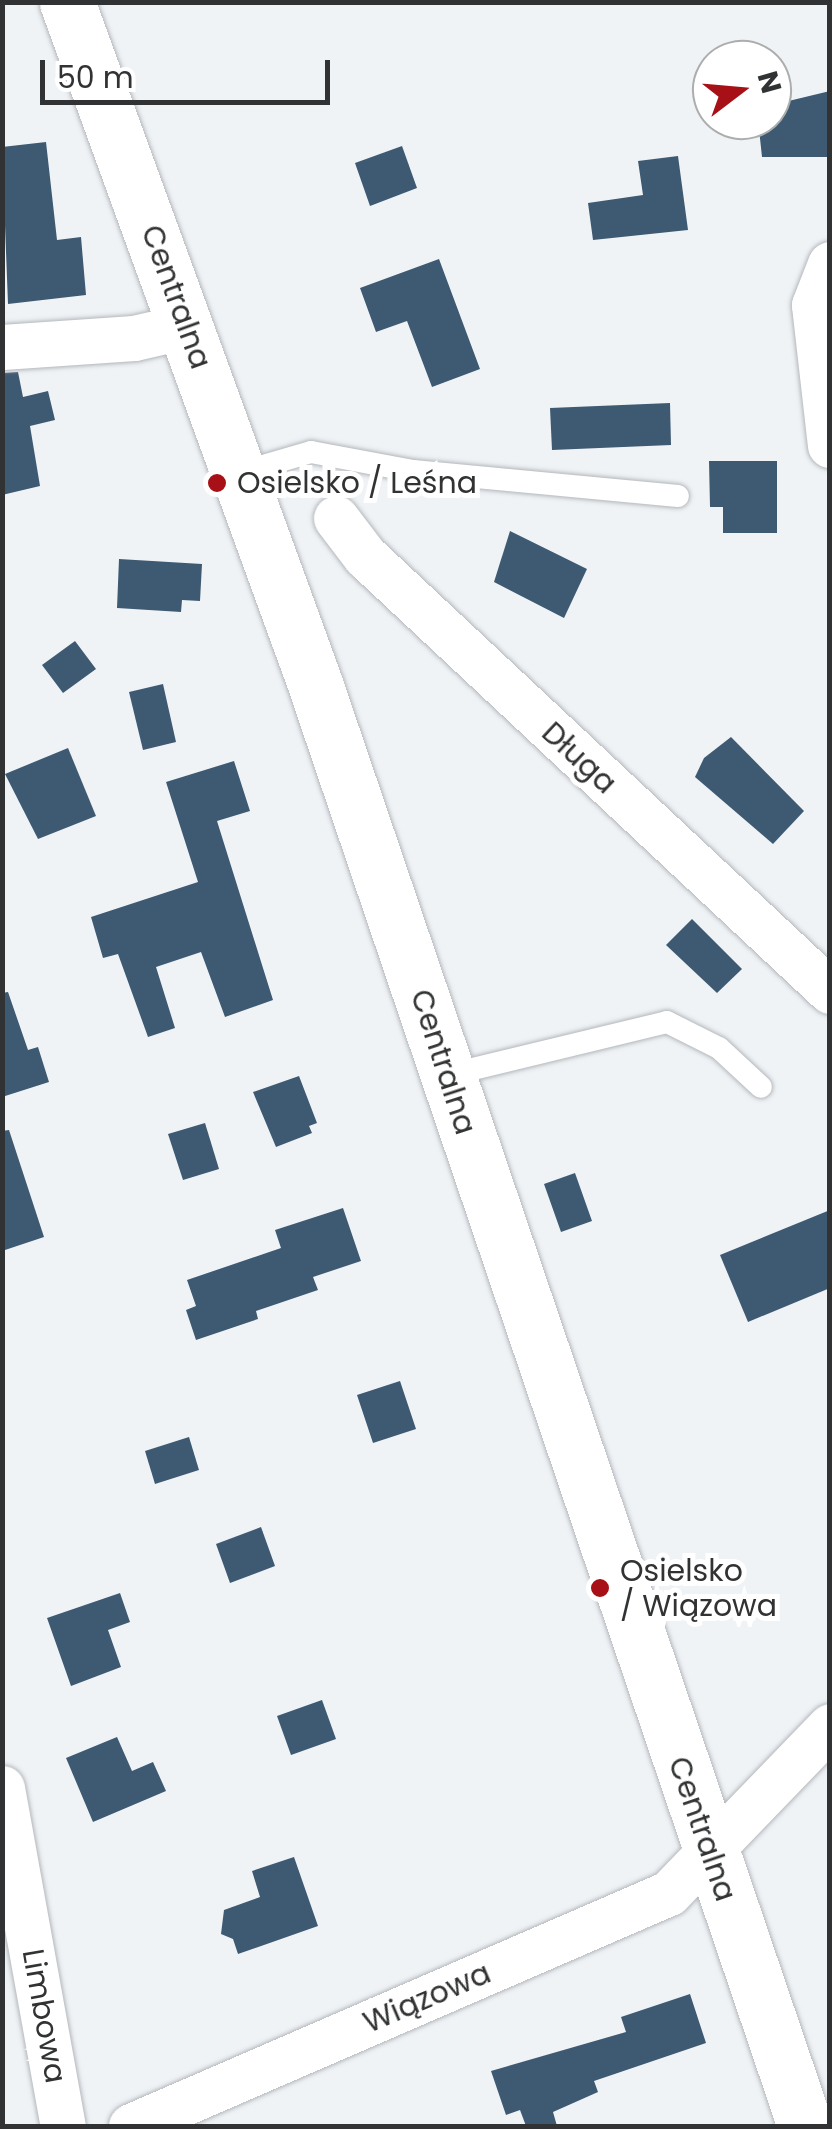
<!DOCTYPE html>
<html>
<head>
<meta charset="utf-8">
<style>
  body { margin:0 }
  #map { position:relative; width:832px; height:2129px; overflow:hidden; background:#eff3f6; font-family:Poppins,sans-serif }
  div>[style] { position:absolute }
  [style*='--x'] { left:calc(var(--x)*1px); top:calc(var(--y)*1px); width:calc(var(--w)*1px); rotate:calc(var(--a)*1deg) }
  .building>* { inset:0; background:#3e5972 }
  .roads { filter:drop-shadow(0 0 2px #b4b7bb) drop-shadow(0 0 2px #b4b7bb) }
  .service>* { height:22px; margin:-11px; padding:0 11px; transform-origin:11px; border-radius:11px; background:#fff }
  .minor>* { height:45px; margin:-22.5px; padding:0 22.5px; transform-origin:22.5px; border-radius:22.5px; background:#fff }
  .tertiary>* { height:55px; margin:-27.5px; padding:0 27.5px; transform-origin:27.5px; border-radius:27.5px; background:#fff }
  .dots>* { width:28px; height:28px; translate:-50% -50%; box-sizing:border-box; border:5px solid #fff; border-radius:50% }
  span { translate:-50% -50%; white-space:nowrap; text-align:center; line-height:1.15; -webkit-text-stroke:10px #fff; paint-order:stroke }
  .street-label { font-size:30px; color:#303233 }
  .poi-label { font-size:30px; color:#303233 }
  .left { translate:0 -50%; text-align:left }
  .frame { position:absolute; inset:0; border:5px solid #303233; pointer-events:none }
  .north { position:absolute; left:692px; top:40px; width:100px; height:100px; box-sizing:border-box; background:#fff; border:2px solid #acadad; border-radius:50%; rotate:74deg; font-size:28px; font-weight:700; line-height:40px; text-align:center; color:#303233 }
  .north::after { content:''; display:block; margin:auto; width:35px; height:45px; background:#a61016; clip-path:polygon(50% 0,100% 100%,50% 72%,0 100%) }
  .scale { position:absolute; left:40px; top:60px; width:290px; height:45px; box-sizing:border-box; border:5px solid #303233; border-top:0; padding-left:12px; font-size:30px; line-height:35px; white-space:nowrap; color:#303233; -webkit-text-stroke:8px #fff; paint-order:stroke }
</style>
</head>
<body>
<div id="map">
  <div class="building">
    <div style="clip-path:polygon(830px 91px,830px 157px,762px 157px,758px 120px,772px 120px,772px 105px)"></div>
    <div style="clip-path:polygon(46px 142px,57px 240px,81px 237px,86px 295px,8px 304px,2px 147px)"></div>
    <div style="clip-path:polygon(402px 146px,417px 188px,370px 206px,355px 163px)"></div>
    <div style="clip-path:polygon(678px 156px,688px 230px,593px 240px,588px 203px,643px 195px,638px 161px)"></div>
    <div style="clip-path:polygon(439px 259px,480px 369px,432px 387px,407px 321px,376px 332px,360px 288px)"></div>
    <div style="clip-path:polygon(18px 372px,23px 397px,48px 391px,55px 420px,30px 426px,40px 486px,2px 495px,2px 373px)"></div>
    <div style="clip-path:polygon(670px 403px,671px 445px,552px 450px,550px 408px)"></div>
    <div style="clip-path:polygon(709px 461px,777px 461px,777px 533px,723px 533px,723px 507px,710px 507px)"></div>
    <div style="clip-path:polygon(510px 531px,587px 569px,564px 618px,494px 582px)"></div>
    <div style="clip-path:polygon(119px 559px,202px 564px,200px 601px,182px 600px,181px 612px,117px 608px)"></div>
    <div style="clip-path:polygon(75px 641px,96px 669px,63px 693px,42px 665px)"></div>
    <div style="clip-path:polygon(163px 684px,176px 742px,143px 750px,129px 692px)"></div>
    <div style="clip-path:polygon(731px 737px,804px 811px,773px 844px,695px 777px,704px 758px)"></div>
    <div style="clip-path:polygon(68px 748px,96px 816px,38px 839px,5px 774px)"></div>
    <div style="clip-path:polygon(234px 761px,250px 811px,217px 821px,273px 1000px,225px 1017px,201px 952px,156px 967px,175px 1028px,148px 1037px,118px 954px,103px 958px,91px 917px,198px 882px,166px 782px)"></div>
    <div style="clip-path:polygon(692px 919px,742px 969px,717px 993px,666px 945px)"></div>
    <div style="clip-path:polygon(8px 992px,28px 1050px,38px 1047px,49px 1082px,2px 1097px,2px 993px)"></div>
    <div style="clip-path:polygon(299px 1076px,317px 1123px,309px 1126px,312px 1133px,276px 1147px,253px 1092px)"></div>
    <div style="clip-path:polygon(205px 1123px,219px 1169px,183px 1180px,168px 1134px)"></div>
    <div style="clip-path:polygon(9px 1130px,44px 1237px,2px 1251px,2px 1131px)"></div>
    <div style="clip-path:polygon(575px 1173px,592px 1221px,561px 1232px,544px 1184px)"></div>
    <div style="clip-path:polygon(343px 1208px,361px 1261px,313px 1277px,318px 1290px,256px 1311px,258px 1319px,196px 1340px,186px 1310px,196px 1306px,187px 1280px,281px 1248px,275px 1230px)"></div>
    <div style="clip-path:polygon(830px 1210px,830px 1288px,748px 1322px,720px 1255px)"></div>
    <div style="clip-path:polygon(400px 1381px,416px 1429px,373px 1443px,357px 1395px)"></div>
    <div style="clip-path:polygon(189px 1437px,199px 1470px,155px 1484px,145px 1451px)"></div>
    <div style="clip-path:polygon(261px 1527px,275px 1566px,230px 1583px,216px 1544px)"></div>
    <div style="clip-path:polygon(120px 1593px,130px 1622px,108px 1630px,121px 1667px,71px 1686px,47px 1618px)"></div>
    <div style="clip-path:polygon(322px 1700px,336px 1739px,291px 1755px,277px 1716px)"></div>
    <div style="clip-path:polygon(117px 1737px,132px 1771px,153px 1762px,166px 1791px,93px 1822px,66px 1758px)"></div>
    <div style="clip-path:polygon(294px 1857px,318px 1926px,238px 1954px,233px 1939px,221px 1934px,224px 1910px,260px 1897px,252px 1871px)"></div>
    <div style="clip-path:polygon(690px 1994px,706px 2043px,594px 2081px,598px 2092px,553px 2112px,557px 2126px,526px 2126px,520px 2110px,506px 2115px,491px 2071px,626px 2032px,621px 2017px)"></div>
  </div>
  <div class="roads">
    <div class="service">
      <div style="--x:239;--y:473;--w:75;--a:-16.3"></div>
      <div style="--x:311;--y:452;--w:104;--a:10.6"></div>
      <div style="--x:413;--y:471;--w:266;--a:5.4"></div>
      <div style="--x:448;--y:1075;--w:225;--a:-13.6"></div>
      <div style="--x:667;--y:1022;--w:58;--a:26.6"></div>
      <div style="--x:719;--y:1048;--w:57;--a:42.9"></div>
    </div>
    <div class="minor">
      <div style="--x:830;--y:264;--w:44;--a:111.3"></div>
      <div style="--x:814;--y:305;--w:141;--a:83.5"></div>
      <div style="--x:2;--y:347;--w:132;--a:-3.9"></div>
      <div style="--x:134;--y:338;--w:53;--a:-13"></div>
      <div style="--x:336;--y:518;--w:48;--a:52.7"></div>
      <div style="--x:365;--y:556;--w:637;--a:43.09"></div>
      <div style="--x:2;--y:1788;--w:343;--a:79.8"></div>
      <div style="--x:131;--y:2126;--w:586;--a:-23.42"></div>
      <div style="--x:669;--y:1893;--w:232;--a:-46"></div>
    </div>
    <div class="tertiary">
      <div style="--x:67;--y:2;--w:723;--a:70.01"></div>
      <div style="--x:314;--y:681;--w:1526;--a:71.23"></div>
    </div>
  </div>
  <div class="dots">
    <div style="left:217px;top:483px;background:#a61016"></div>
    <div style="left:600px;top:1588px;background:#a61016"></div>
  </div>
  <div class="street-label">
    <span style="left:176px;top:297px;rotate:70deg">Centralna</span>
    <span style="left:579px;top:758px;rotate:43deg">Długa</span>
    <span style="left:443px;top:1062px;rotate:72deg">Centralna</span>
    <span style="left:702px;top:1829px;rotate:71deg">Centralna</span>
    <span style="left:427px;top:1998px;rotate:-23deg">Wiązowa</span>
    <span style="left:44px;top:2016px;rotate:80deg">Limbowa</span>
  </div>
  <div class="poi-label">
    <span class="left" style="left:237px;top:483px">Osielsko / Leśna</span>
    <span class="left" style="left:620px;top:1588px">Osielsko<br>/ Wiązowa</span>
  </div>
  <div class="frame"></div>
  <div class="north">N</div>
  <div class="scale">50 m</div>
</div>
</body>
</html>
